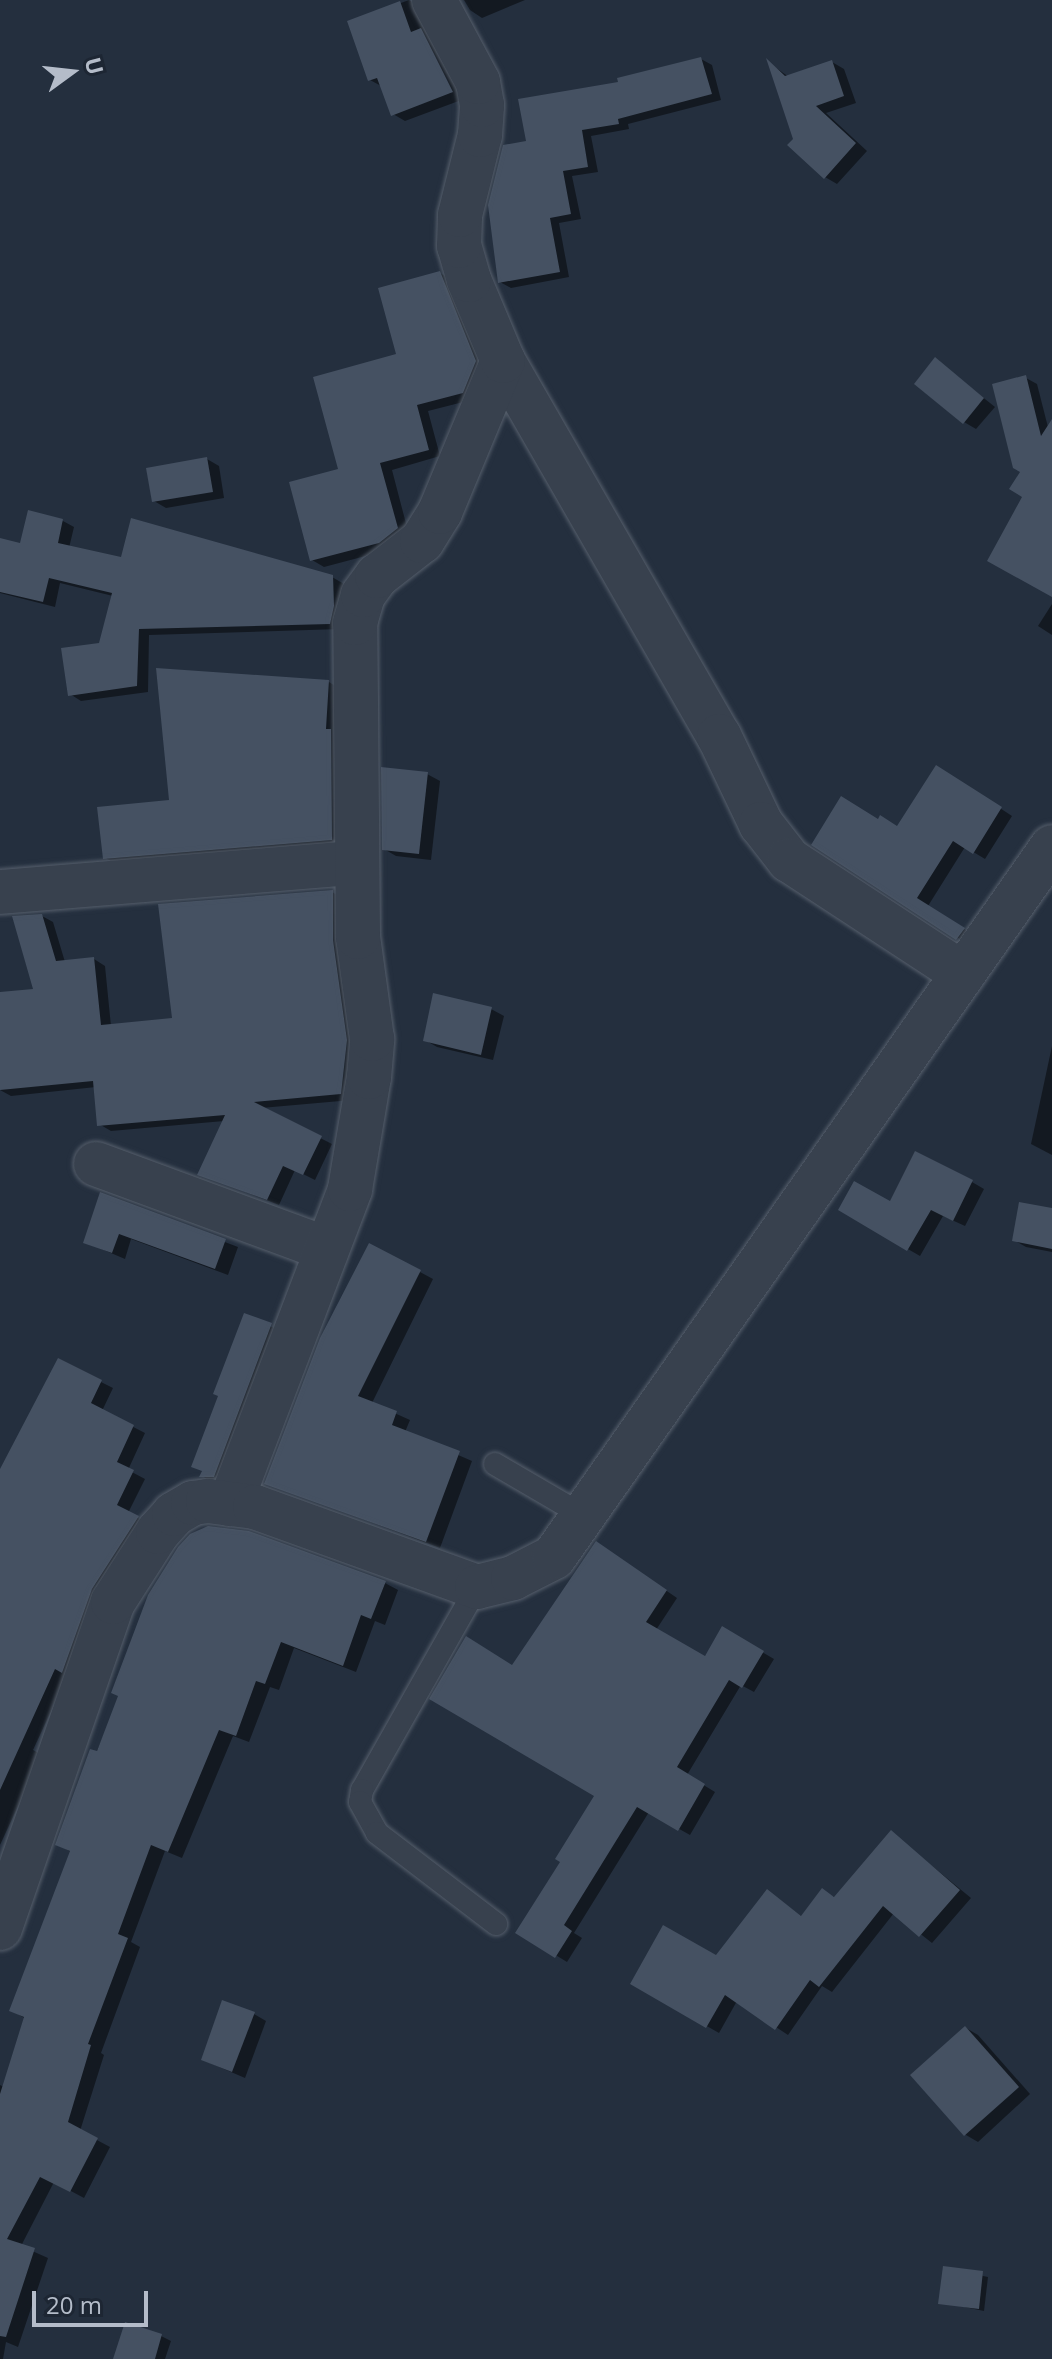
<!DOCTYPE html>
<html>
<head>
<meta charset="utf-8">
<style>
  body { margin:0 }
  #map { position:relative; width:1052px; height:2359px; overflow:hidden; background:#242f3e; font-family:"Open Sans",sans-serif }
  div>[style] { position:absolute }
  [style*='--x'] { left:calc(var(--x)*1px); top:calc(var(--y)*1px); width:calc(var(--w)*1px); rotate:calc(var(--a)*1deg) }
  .shadow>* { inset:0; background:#0007 }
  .building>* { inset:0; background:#455162 }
  .roads { filter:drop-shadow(0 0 2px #565f6c) drop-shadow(0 0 2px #565f6c) }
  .lane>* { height:22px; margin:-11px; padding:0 11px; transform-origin:11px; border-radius:11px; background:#38414e }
  .street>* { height:44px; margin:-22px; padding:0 22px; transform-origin:22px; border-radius:22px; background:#38414e }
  span { translate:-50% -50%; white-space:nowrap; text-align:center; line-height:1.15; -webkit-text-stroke:6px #1d2633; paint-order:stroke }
  .north { position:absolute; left:32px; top:32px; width:80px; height:80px; -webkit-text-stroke:6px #1d2633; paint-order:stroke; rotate:75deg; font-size:22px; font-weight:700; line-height:32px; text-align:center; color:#b4bcc9 }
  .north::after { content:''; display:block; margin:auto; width:28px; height:36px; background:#b4bcc9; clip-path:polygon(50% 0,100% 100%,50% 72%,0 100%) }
  .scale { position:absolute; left:32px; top:2291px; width:116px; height:36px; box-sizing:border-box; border:4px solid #b4bcc9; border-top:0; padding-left:10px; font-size:24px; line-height:28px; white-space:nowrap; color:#b4bcc9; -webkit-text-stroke:6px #1d2633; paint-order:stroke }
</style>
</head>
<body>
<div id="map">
  <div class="shadow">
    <div style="clip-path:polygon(409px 0,421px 7px,464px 99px,405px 121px,393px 114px,383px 87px,370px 80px,349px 22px)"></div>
    <div style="clip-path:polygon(464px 0,525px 0,482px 18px,470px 10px)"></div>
    <div style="clip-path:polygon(701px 59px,712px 65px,721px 100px,628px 124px,629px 129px,591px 136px,598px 172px,572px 176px,581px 219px,559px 223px,569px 277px,511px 288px,500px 282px,528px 143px,620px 83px)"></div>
    <div style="clip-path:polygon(832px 62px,844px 69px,856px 103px,826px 113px,867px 151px,837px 184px,825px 177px,796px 139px,769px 63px,789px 77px)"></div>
    <div style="clip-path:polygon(440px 273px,452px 280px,487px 369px,475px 399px,428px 411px,440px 456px,392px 470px,409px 535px,392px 549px,324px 567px,312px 560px,340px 471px)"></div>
    <div style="clip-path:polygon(936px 360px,995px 407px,976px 429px,964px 422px)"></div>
    <div style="clip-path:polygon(1026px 378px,1037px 384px,1052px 443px,1052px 595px,1025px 496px,1022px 472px)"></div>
    <div style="clip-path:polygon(207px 459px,219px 466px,224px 498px,166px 508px,154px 501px)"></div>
    <div style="clip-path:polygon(63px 521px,74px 527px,69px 548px,123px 559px,332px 577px,344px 584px,341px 629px,149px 635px,148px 692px,81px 701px,70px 694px,101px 644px,113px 596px,60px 583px,55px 607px,0 593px,0 540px,22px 546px)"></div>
    <div style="clip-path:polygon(1052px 604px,1052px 635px,1038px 626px)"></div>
    <div style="clip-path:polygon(329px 682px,340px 689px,343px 846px,116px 864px,104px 857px)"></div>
    <div style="clip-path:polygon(427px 774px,440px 781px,431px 860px,396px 856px,384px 849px)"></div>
    <div style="clip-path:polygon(948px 774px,1012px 816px,985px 859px,965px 847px,928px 906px,975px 936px,969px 945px,814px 844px,879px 821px,898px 828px)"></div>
    <div style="clip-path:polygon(332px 892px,344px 899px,358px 1047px,352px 1100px,261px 1108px,332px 1144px,315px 1180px,295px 1170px,279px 1205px,200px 1174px,224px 1121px,111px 1131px,99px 1124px,96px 1087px,11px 1096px,0 1090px,0 994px,36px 991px,42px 916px,53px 922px,65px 962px,94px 959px,105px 966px,111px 1026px,174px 1019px)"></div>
    <div style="clip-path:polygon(491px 1009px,504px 1016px,493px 1060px,437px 1047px,425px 1040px)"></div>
    <div style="clip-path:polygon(1052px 1046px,1052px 1155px,1031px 1144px)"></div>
    <div style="clip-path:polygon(972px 1182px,984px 1189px,965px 1226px,943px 1216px,920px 1256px,840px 1210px,891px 1204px)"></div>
    <div style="clip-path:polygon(101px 1195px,238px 1247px,228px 1275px,131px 1239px,125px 1259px,85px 1242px)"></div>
    <div style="clip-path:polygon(1052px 1210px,1052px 1252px,1026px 1247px,1014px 1240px)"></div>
    <div style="clip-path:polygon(420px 1272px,433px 1279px,372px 1403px,410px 1420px,405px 1432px,472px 1461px,440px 1548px,267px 1483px)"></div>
    <div style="clip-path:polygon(245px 1316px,282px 1331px,224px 1482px,212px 1482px,202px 1476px,220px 1396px)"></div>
    <div style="clip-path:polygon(101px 1382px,113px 1388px,102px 1411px,145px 1433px,128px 1470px,145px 1479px,128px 1513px,150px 1524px,68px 1675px,33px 1750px,42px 1755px,0 1845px,0 1470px)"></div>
    <div style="clip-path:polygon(607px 1550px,677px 1598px,656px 1630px,704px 1658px,723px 1629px,774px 1659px,754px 1692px,741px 1685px,687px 1775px,715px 1792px,690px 1835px,649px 1812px,574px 1933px,582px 1938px,567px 1962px,518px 1932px,563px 1861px,597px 1795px,513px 1668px)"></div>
    <div style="clip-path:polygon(385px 1583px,398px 1590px,385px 1625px,375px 1621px,356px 1672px,294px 1648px,279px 1690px,270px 1687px,249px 1742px,233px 1736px,182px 1858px,165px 1851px,131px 1942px,140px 1947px,101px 2053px,104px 2055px,80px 2131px,110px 2147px,84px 2198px,54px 2182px,21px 2246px,48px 2258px,18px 2347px,6px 2342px,3px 2359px,0 2359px,0 2085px,4px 2087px,26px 2019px,11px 2010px,71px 1852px,58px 1844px,120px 1696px)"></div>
    <div style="clip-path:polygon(892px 1833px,971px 1898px,932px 1943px,894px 1913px,832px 1992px,822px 1986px,788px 2035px,737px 2001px,719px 2033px,633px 1984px,716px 1958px,768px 1891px,802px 1917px,823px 1891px,836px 1898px)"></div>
    <div style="clip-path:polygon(254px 2014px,266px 2021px,245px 2078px,203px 2060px)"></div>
    <div style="clip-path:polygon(966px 2028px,978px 2035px,1030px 2094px,978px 2142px,966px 2135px,913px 2076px)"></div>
    <div style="clip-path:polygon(945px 2268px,988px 2277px,984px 2311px,940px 2302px)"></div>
    <div style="clip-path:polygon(161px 2336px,171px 2341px,165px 2359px,115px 2359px)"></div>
  </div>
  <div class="building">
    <div style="clip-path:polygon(400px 1px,411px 32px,421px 28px,453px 92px,391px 116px,377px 78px,368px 81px,347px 21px)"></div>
    <div style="clip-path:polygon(701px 57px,712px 94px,618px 119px,619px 124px,582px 130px,588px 167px,563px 171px,571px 214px,550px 218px,560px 272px,498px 283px,488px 205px,503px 145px,526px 141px,518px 99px,618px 82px,617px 78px)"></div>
    <div style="clip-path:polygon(766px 58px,785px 76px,832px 60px,844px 96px,816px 106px,856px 143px,824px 179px,787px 145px,793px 139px)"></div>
    <div style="clip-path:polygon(440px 271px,476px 361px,463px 393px,417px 405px,429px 450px,380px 463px,398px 528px,379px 543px,310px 561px,289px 482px,338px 469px,313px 377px,396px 354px,378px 288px)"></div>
    <div style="clip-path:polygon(935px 357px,984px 398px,963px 424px,914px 384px)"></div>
    <div style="clip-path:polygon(1026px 375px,1041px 436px,1052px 419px,1052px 597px,987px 561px,1022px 497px,1009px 489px,1020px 472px,1013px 468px,992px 384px)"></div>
    <div style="clip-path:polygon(207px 457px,213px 492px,152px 502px,146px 468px)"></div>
    <div style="clip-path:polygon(28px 510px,63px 519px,58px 543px,121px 557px,131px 518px,333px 575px,334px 606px,330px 624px,139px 629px,137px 686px,68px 696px,61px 648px,99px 643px,112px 593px,49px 578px,43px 602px,0 592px,0 538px,20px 543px)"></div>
    <div style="clip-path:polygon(156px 668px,329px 680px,326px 729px,331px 729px,332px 840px,103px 859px,97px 807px,169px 800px)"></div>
    <div style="clip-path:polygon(936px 765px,1002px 807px,973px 854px,953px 841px,917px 898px,965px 928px,956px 940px,811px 845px,841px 796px,878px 819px,880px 815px,897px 826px)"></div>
    <div style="clip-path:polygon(381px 767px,428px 772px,419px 854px,382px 850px)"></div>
    <div style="clip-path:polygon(333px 890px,333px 940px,347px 1040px,341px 1094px,254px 1102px,322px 1136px,303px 1175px,283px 1166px,267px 1200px,197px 1175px,225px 1115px,97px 1126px,93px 1081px,0 1090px,0 992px,33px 989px,12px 916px,42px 914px,56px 961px,94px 957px,101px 1025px,172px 1018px,158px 904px)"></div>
    <div style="clip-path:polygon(433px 993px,492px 1007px,481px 1055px,423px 1041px)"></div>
    <div style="clip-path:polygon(915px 1151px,973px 1180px,953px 1221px,931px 1210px,907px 1251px,838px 1210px,854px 1181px,890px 1201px)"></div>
    <div style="clip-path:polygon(100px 1192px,226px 1239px,215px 1269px,119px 1234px,112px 1253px,83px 1243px)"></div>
    <div style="clip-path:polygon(1019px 1202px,1052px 1208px,1052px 1249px,1012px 1241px)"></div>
    <div style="clip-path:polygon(369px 1243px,421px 1270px,358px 1396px,397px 1411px,392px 1425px,460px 1451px,426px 1542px,264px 1484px,320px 1338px)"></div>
    <div style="clip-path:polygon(244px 1313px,272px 1323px,214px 1477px,199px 1477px,202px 1471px,191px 1467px,218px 1396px,213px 1394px)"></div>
    <div style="clip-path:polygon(58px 1358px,102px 1380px,91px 1403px,134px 1425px,117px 1462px,134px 1470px,117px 1505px,139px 1516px,92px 1589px,62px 1673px,55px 1669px,0 1790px,0 1469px)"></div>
    <div style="clip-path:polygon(208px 1526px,249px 1531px,386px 1581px,371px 1619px,361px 1615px,343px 1666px,281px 1642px,265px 1684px,256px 1681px,236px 1736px,219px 1730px,168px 1852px,151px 1845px,118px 1934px,128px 1938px,88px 2044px,91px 2045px,68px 2122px,98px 2138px,70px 2192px,40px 2177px,7px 2239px,35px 2248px,6px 2337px,0 2336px,0 2094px,24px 2017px,9px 2011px,70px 1851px,55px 1845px,90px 1749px,97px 1751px,118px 1696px,111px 1693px,148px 1595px,178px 1547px,190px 1534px)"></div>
    <div style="clip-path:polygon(596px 1541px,667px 1590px,646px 1622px,705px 1656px,722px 1626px,764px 1651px,742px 1688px,729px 1680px,677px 1767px,705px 1784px,678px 1831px,637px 1807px,564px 1925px,572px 1931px,555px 1958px,515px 1933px,560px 1862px,555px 1859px,594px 1796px,429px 1699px,466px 1636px,512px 1665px)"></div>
    <div style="clip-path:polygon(891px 1830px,960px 1890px,919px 1937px,883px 1906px,819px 1987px,810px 1980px,775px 2030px,725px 1995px,706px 2028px,630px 1984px,663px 1925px,716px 1955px,767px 1889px,801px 1916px,822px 1888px,834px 1897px)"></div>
    <div style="clip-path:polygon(222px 2000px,255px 2012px,232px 2072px,201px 2060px)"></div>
    <div style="clip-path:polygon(965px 2026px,1019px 2087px,964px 2136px,910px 2075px)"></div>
    <div style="clip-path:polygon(943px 2266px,983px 2271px,979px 2309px,938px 2304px)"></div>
    <div style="clip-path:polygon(125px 2322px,162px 2334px,155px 2359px,113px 2359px)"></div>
  </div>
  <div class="roads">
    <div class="lane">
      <div style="--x:495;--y:1464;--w:103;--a:30.3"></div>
      <div style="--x:477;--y:1587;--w:233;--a:119.5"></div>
      <div style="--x:362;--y:1790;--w:12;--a:99"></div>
      <div style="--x:360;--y:1802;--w:35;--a:61"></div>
      <div style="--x:377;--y:1833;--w:150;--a:37.4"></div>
    </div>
    <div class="street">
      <div style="--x:503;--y:361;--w:433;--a:60.1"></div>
      <div style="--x:719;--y:736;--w:98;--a:64.5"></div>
      <div style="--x:761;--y:824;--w:46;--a:52.1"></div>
      <div style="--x:789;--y:860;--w:208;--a:33.2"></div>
      <div style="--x:0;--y:892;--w:357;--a:-4.7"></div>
      <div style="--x:96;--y:1164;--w:246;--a:20.2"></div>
      <div style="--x:230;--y:1504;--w:337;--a:-69.1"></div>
      <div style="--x:350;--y:1189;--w:114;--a:-80.4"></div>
      <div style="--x:369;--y:1077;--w:38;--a:-85"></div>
      <div style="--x:372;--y:1039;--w:103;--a:-97.8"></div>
      <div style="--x:358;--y:937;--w:314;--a:-90.5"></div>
      <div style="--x:355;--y:623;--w:29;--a:-74"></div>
      <div style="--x:363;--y:595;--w:24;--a:-54"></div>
      <div style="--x:377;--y:576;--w:57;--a:-37.9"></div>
      <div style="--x:422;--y:541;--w:34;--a:-58"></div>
      <div style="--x:440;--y:512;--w:164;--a:-67.4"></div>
      <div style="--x:503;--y:361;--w:88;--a:-112.8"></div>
      <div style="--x:469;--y:280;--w:35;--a:-106"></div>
      <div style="--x:459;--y:246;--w:31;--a:-88"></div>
      <div style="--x:460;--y:215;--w:82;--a:-76"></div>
      <div style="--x:480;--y:135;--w:30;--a:-86"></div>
      <div style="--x:482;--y:105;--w:23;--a:-100"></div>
      <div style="--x:478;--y:82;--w:93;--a:-118.2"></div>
      <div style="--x:0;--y:1928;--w:345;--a:-70.9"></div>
      <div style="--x:113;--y:1602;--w:83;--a:-57.3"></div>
      <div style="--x:158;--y:1532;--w:24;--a:-48"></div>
      <div style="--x:174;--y:1514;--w:22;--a:-30"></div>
      <div style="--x:193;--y:1503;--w:15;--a:-8"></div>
      <div style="--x:208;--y:1501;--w:47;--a:7.3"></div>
      <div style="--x:255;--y:1507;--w:236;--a:19.8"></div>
      <div style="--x:477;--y:1587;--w:37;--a:-14"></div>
      <div style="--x:513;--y:1578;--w:46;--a:-27.1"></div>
      <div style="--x:554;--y:1557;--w:867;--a:-54.95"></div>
    </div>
  </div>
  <div class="north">U</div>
  <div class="scale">20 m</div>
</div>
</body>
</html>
